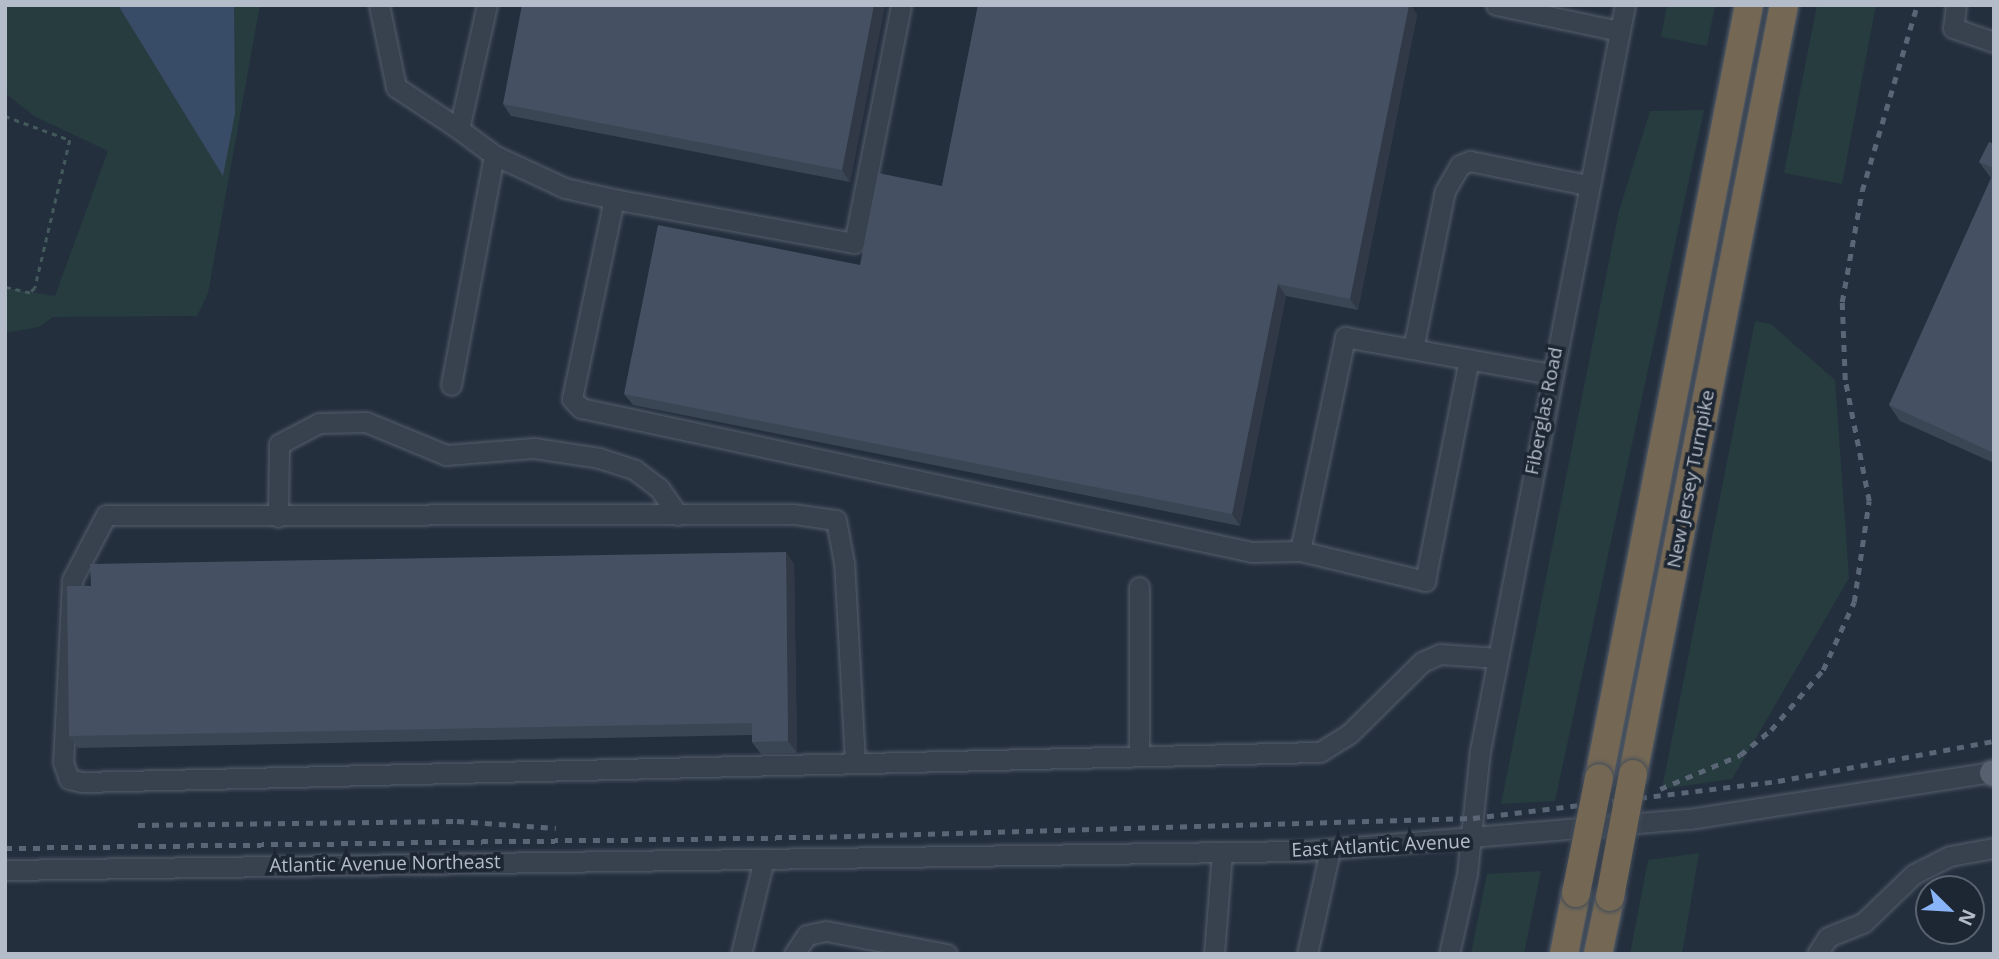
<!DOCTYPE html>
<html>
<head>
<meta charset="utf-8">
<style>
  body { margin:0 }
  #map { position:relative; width:1999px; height:959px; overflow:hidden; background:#242f3e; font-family:"Open Sans",sans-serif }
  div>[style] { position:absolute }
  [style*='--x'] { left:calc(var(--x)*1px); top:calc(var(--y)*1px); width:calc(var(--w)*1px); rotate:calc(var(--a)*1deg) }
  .green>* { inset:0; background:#263c3f }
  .water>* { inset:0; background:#394c67 }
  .path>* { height:2.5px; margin-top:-1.25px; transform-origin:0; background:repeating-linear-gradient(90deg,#44595c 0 5px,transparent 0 10px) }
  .roads { filter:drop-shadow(0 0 2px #565f6c) drop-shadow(0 0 2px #565f6c) }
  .minor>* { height:19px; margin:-9.5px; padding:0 9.5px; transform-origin:9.5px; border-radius:9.5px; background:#38414e }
  .major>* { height:24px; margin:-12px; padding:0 12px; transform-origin:12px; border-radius:12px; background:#56606e }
  .highway>* { height:28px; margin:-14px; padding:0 14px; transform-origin:14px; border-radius:14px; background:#746855 }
  .rail>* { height:4.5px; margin-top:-2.25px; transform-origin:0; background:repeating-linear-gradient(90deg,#5a6575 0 7px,transparent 0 14px) }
  .bridges { filter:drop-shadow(0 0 2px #434c59) drop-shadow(0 0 2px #434c59) }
  .highway-bridge>* { height:28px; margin:-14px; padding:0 14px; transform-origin:14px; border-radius:14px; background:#746855 }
  .wall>* { inset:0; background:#3b4654 }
  .shaded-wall>* { inset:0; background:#303945 }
  .building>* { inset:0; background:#455162 }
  span { translate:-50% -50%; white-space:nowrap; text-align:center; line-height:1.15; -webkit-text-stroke:7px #1d2633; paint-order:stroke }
  .street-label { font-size:19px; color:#b4bcc9 }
  .frame { position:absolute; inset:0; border:7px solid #b4bcc9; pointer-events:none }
  .north { position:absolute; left:1915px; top:875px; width:70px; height:70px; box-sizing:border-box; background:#1d2633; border:2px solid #59626f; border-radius:50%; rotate:114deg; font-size:19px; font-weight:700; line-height:28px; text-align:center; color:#b4bcc9 }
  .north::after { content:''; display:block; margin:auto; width:24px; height:32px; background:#8ab4f8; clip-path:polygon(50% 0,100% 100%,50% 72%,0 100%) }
</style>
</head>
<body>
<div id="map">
  <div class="green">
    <div style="clip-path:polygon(5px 5px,260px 5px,208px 293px,197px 316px,53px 317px,39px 327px,5px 333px,5px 288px,55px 296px,108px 151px,34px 116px,5px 93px)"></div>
    <div style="clip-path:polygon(1667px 5px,1715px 5px,1707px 46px,1661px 37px)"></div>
    <div style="clip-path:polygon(1817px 5px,1876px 5px,1842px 184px,1784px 173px)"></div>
    <div style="clip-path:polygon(1704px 110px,1555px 801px,1501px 804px,1619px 211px,1650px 111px)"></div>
    <div style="clip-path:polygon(1755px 321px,1771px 324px,1835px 380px,1849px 578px,1732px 779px,1662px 789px)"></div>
    <div style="clip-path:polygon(1699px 853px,1682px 954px,1630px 954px,1648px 860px)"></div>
    <div style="clip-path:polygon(1541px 871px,1524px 954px,1471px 954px,1487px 874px)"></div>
  </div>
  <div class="water">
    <div style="clip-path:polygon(118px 5px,234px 5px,235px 114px,223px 176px)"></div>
  </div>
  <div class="path">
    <div style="--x:5;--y:116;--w:69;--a:20.3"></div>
    <div style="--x:70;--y:140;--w:152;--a:103.3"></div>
    <div style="--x:35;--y:288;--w:7;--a:135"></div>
    <div style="--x:30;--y:293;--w:26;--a:-167"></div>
  </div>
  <div class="roads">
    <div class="minor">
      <div style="--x:379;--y:5;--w:84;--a:78.3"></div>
      <div style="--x:396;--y:87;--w:76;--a:33.7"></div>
      <div style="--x:1496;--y:5;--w:126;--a:11.9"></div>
      <div style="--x:1956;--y:5;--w:23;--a:97"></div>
      <div style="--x:1953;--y:28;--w:43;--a:18.9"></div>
      <div style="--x:494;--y:155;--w:78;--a:24.9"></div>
      <div style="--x:565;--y:188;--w:50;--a:12.7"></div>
      <div style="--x:614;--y:199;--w:204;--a:101.9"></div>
      <div style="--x:572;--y:399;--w:13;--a:45"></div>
      <div style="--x:581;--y:408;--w:686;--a:12.11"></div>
      <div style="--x:1252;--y:552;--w:48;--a:-1.2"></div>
      <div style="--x:1300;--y:551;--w:219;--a:-78.1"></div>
      <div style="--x:1345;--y:337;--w:209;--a:10.2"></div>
      <div style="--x:614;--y:199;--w:244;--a:10.4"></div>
      <div style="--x:854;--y:243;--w:243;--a:-78.8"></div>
      <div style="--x:1413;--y:349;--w:161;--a:-78.6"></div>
      <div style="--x:1445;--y:191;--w:30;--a:-60"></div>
      <div style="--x:1460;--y:165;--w:11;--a:-22"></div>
      <div style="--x:1470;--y:161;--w:119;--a:11.6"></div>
      <div style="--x:451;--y:385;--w:234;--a:-79.4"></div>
      <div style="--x:494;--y:155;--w:44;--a:-143.4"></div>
      <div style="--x:459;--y:129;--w:127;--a:-77.3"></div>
      <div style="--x:278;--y:517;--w:73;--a:-89.2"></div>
      <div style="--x:279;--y:444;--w:45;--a:-27.7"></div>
      <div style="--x:319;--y:423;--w:47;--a:-1.2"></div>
      <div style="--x:366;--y:422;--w:87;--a:22.4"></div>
      <div style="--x:446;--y:455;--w:88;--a:-4.5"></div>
      <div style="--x:534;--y:448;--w:66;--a:8.7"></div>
      <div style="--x:599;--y:458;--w:38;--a:18"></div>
      <div style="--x:635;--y:470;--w:30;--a:37"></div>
      <div style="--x:659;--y:488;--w:33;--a:55"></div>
      <div style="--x:1300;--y:551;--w:129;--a:13.5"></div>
      <div style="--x:1425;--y:581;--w:226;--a:-78.8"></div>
      <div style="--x:1139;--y:587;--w:168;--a:90"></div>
      <div style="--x:855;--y:763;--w:200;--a:-93.1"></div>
      <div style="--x:844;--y:563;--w:44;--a:-100.5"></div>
      <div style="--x:836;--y:520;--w:42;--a:-171.9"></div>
      <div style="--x:794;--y:514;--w:688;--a:179.92"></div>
      <div style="--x:106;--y:515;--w:73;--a:117.6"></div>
      <div style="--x:72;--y:580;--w:182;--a:92.8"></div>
      <div style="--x:63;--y:762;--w:18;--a:71"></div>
      <div style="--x:69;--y:779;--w:13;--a:13"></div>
      <div style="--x:82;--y:782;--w:1238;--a:-1.39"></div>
      <div style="--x:1320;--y:752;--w:34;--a:-32"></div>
      <div style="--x:1349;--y:734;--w:103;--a:-44.6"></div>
      <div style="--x:1422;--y:662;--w:20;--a:-24"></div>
      <div style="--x:1440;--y:654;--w:57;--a:4"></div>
      <div style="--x:5;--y:870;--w:1300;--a:-0.84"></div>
      <div style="--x:1305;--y:851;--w:385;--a:-4.8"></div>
      <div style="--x:1689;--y:819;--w:309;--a:-8.8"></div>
      <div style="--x:741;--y:954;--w:98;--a:-76.4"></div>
      <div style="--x:794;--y:954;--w:23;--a:-56"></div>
      <div style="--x:807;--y:935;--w:19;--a:-12"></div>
      <div style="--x:826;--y:931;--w:123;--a:10.8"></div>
      <div style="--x:1214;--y:954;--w:101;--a:-85.5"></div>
      <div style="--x:1307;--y:954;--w:107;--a:-77.5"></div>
      <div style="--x:1449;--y:954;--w:82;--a:-77.3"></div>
      <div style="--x:1467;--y:874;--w:124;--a:-84"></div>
      <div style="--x:1480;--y:751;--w:760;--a:-79"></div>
      <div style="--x:1817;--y:954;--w:20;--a:-57"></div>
      <div style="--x:1828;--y:937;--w:38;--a:-22"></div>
      <div style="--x:1863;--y:923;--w:71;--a:-43.9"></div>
      <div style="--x:1914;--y:874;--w:40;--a:-26.6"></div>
      <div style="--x:1950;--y:856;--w:45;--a:-10.3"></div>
    </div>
    <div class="major">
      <div style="--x:1992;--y:773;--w:2;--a:27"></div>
    </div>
    <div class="highway">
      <div style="--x:1633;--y:774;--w:784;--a:-78.89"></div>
      <div style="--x:1599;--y:778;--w:787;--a:-79.02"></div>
      <div style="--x:1564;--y:954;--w:62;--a:-78.9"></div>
      <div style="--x:1598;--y:954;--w:58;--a:-78.1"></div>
    </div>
  </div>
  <div class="rail">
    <div style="--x:1660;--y:789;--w:87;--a:-23"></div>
    <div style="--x:1740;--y:755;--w:40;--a:-39"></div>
    <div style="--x:1771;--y:730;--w:79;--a:-49.1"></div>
    <div style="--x:1823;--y:670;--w:75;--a:-65.5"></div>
    <div style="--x:1854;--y:602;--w:102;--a:-81.6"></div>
    <div style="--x:1869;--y:501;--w:123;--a:-101.2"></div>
    <div style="--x:1845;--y:380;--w:78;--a:-92.2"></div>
    <div style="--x:1842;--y:302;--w:113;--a:-79.8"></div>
    <div style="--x:1862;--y:191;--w:194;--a:-73.5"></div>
    <div style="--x:138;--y:825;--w:319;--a:-0.7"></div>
    <div style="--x:457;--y:821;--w:99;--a:4"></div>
    <div style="--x:5;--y:848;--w:811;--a:-0.78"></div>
    <div style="--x:816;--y:837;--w:657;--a:-1.66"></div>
    <div style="--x:1473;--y:818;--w:307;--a:-6.9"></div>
    <div style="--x:1778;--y:781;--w:220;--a:-10.5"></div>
  </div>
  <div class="bridges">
    <div class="highway-bridge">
      <div style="--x:1576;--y:893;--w:117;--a:-78.7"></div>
      <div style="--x:1610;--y:897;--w:125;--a:-79.4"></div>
    </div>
  </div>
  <div class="wall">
    <div style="clip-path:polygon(885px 5px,850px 182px,511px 116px,503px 104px)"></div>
    <div style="clip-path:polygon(978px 5px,1411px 5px,1417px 15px,1358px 310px,1286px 296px,1240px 526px,633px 405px,624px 394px,860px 265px,942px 186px)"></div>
    <div style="clip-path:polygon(1994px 144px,1994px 463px,1900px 421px,1889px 405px,1991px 178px,1979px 162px)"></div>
    <div style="clip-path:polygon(794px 564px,797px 753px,761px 754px,752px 742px,752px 735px,78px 748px,69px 736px)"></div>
  </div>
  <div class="shaded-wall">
    <div style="clip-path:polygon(874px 5px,885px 5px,850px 182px,842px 170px)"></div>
    <div style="clip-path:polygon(1409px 5px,1411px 5px,1417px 15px,1358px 310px,1350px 299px)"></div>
    <div style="clip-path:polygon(1278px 284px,1286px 296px,1240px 526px,1232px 514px)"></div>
    <div style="clip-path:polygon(786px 552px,794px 564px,797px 753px,788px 741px)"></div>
  </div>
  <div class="building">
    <div style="clip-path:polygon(522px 5px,874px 5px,842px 170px,503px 104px)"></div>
    <div style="clip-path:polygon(978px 5px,1409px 5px,1350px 299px,1278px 284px,1232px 514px,624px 394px,658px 225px,860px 265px,878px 173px,942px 186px)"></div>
    <div style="clip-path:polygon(1989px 142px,1994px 144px,1994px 168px,1979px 162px)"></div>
    <div style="clip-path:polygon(1994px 172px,1994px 453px,1889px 405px)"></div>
    <div style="clip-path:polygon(786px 552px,788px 741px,752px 742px,752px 723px,69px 736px,67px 586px,91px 586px,90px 564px)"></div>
  </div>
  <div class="street-label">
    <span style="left:1544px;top:411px;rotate:-79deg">Fiberglas Road</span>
    <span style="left:1691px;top:479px;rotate:-79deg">New Jersey Turnpike</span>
    <span style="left:1381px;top:846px;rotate:-3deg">East Atlantic Avenue</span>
    <span style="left:385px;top:864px;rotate:-1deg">Atlantic Avenue Northeast</span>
  </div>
  <div class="frame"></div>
  <div class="north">N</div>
</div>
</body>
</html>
